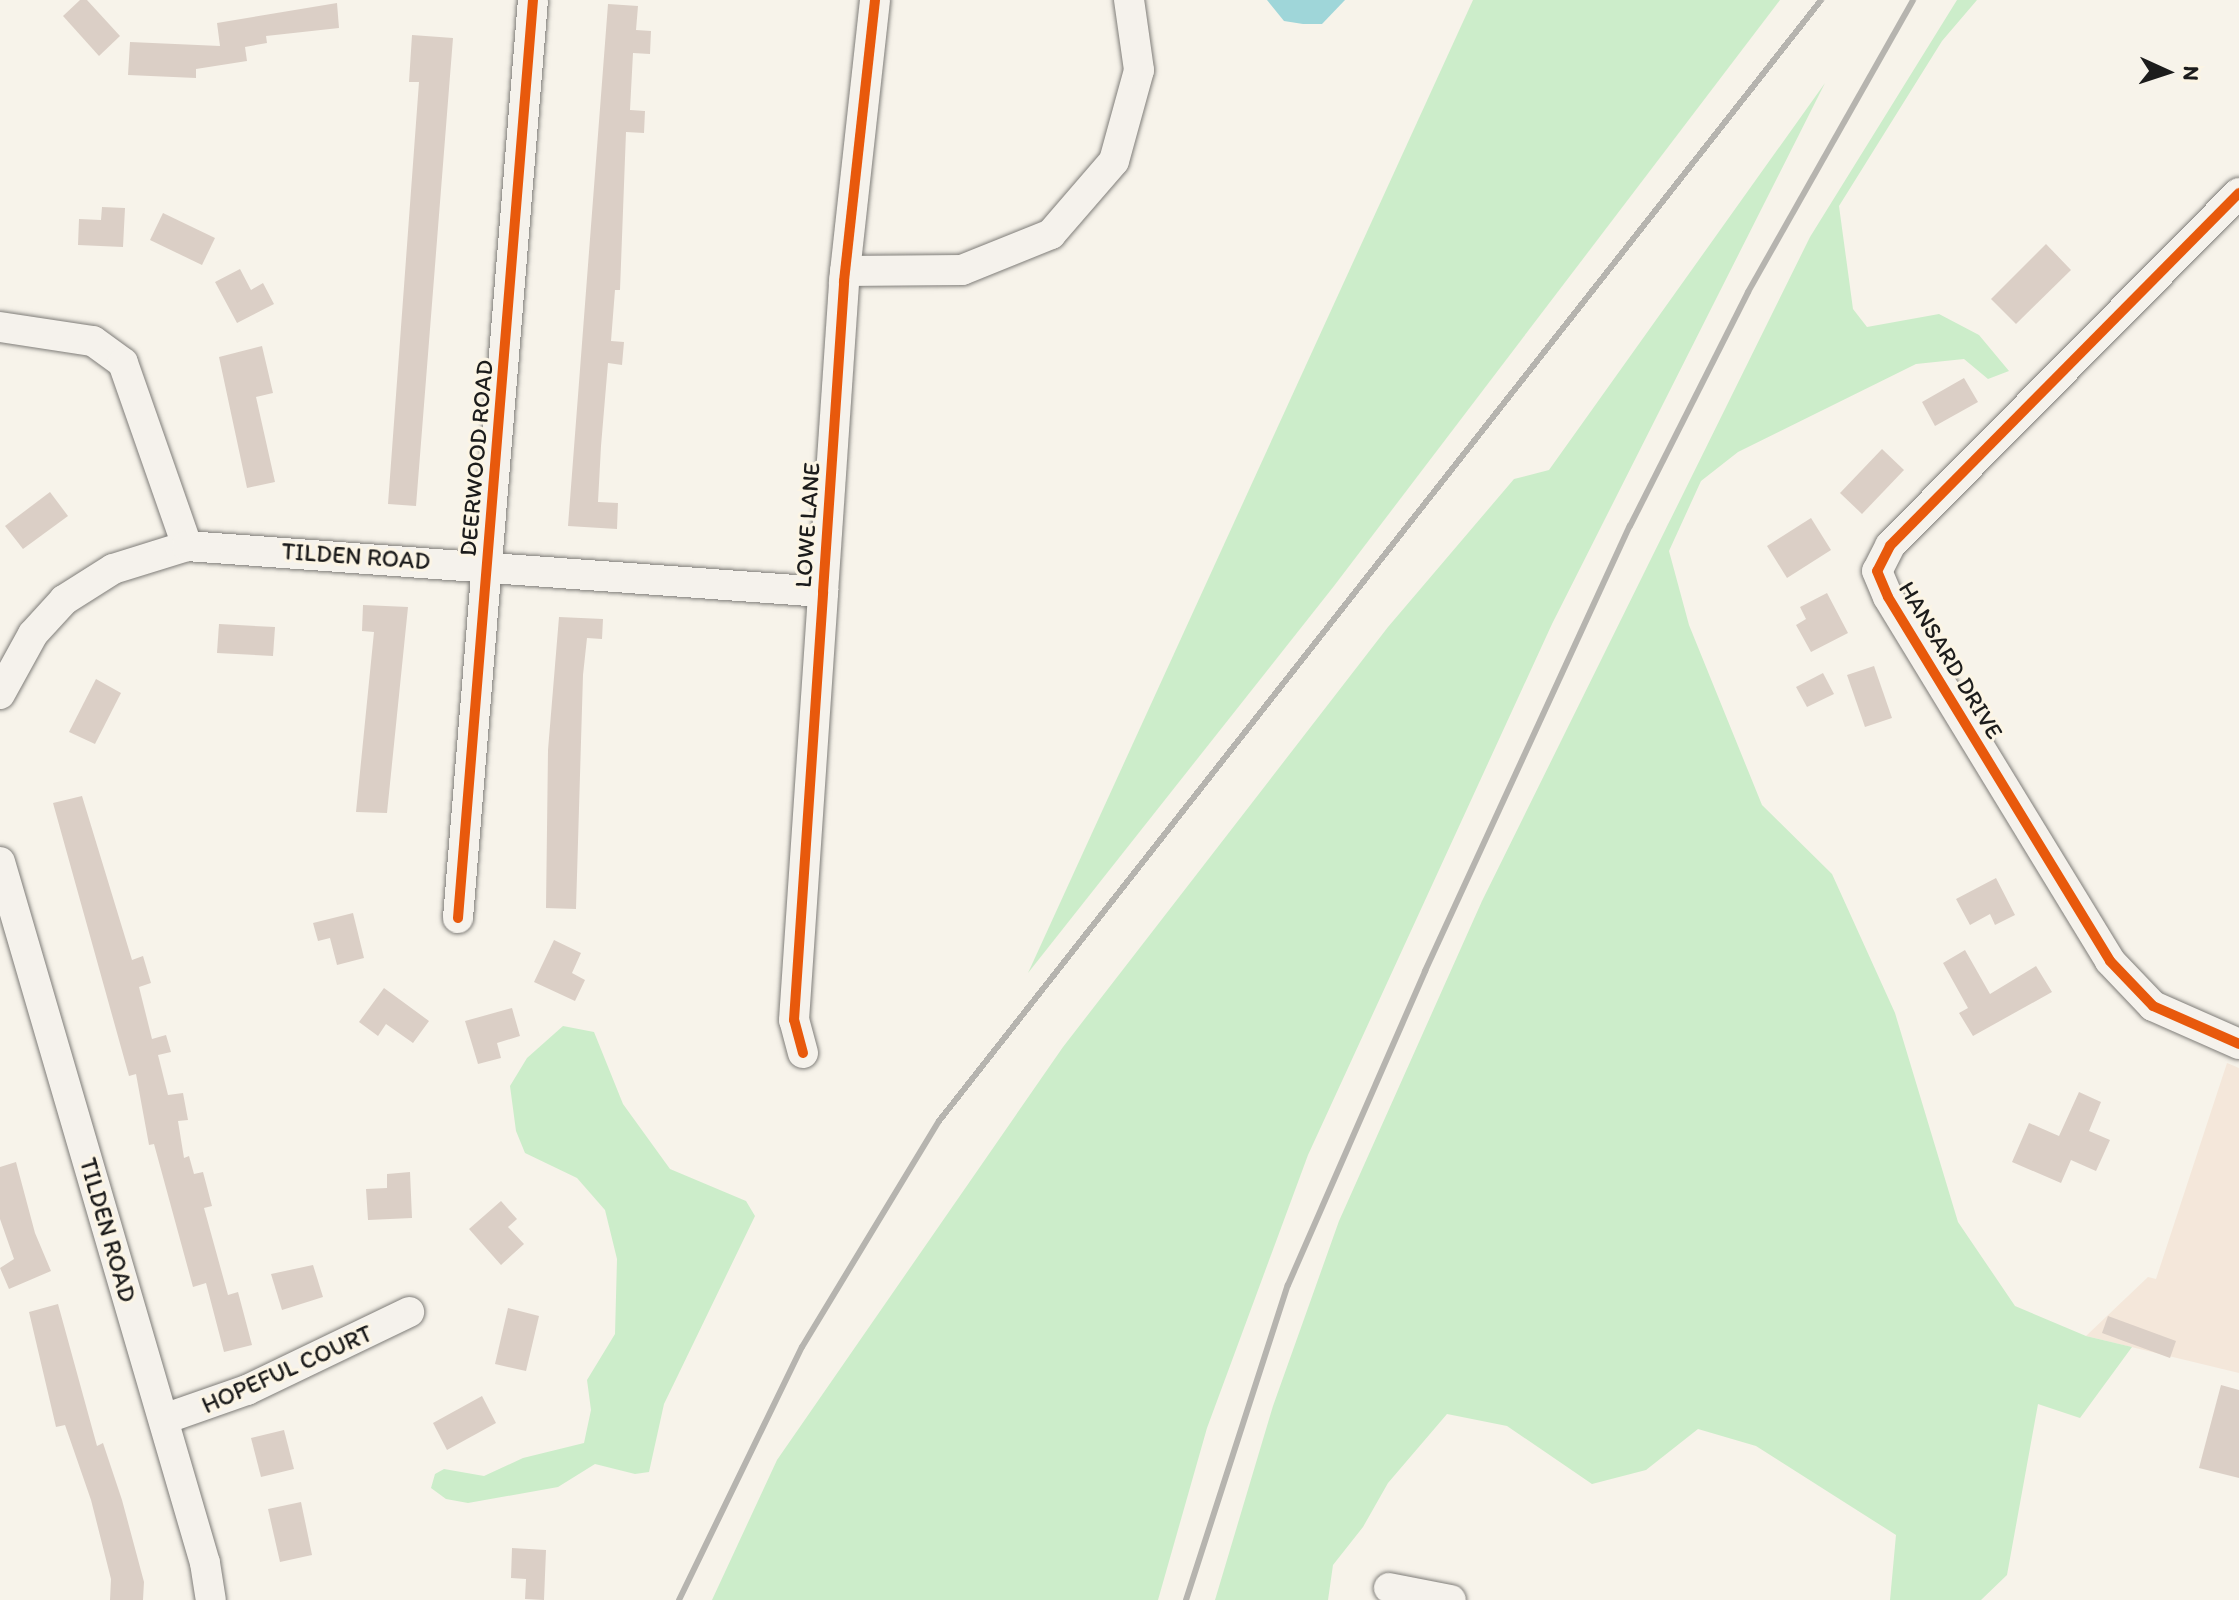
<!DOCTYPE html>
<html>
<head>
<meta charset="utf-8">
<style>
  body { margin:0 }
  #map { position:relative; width:2239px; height:1600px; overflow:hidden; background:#f7f3ea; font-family:Itim,sans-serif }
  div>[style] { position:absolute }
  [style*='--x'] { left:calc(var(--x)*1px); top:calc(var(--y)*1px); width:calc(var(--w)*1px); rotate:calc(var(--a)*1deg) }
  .built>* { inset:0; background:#f4e7da }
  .green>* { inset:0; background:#ccedca }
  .water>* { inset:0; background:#9fd6d9 }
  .building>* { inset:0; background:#dbcfc6 }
  .roads { filter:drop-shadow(0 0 2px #7f7d79) drop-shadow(0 0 2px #7f7d79) }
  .minor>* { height:30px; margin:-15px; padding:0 15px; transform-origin:15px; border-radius:15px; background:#f5f2ec }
  .rail>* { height:6px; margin:-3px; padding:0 3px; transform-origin:3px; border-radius:3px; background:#b6b4af }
  .cycleway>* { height:10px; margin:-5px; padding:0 5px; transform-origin:5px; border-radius:5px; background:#e8590c }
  span { translate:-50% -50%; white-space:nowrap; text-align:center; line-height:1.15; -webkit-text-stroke:6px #fcf5e5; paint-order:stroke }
  .street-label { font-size:24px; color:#1c1c1c }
  .north { position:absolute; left:2127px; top:32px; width:80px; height:80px; -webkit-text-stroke:6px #fcf5e5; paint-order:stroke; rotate:93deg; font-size:22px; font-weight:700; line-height:32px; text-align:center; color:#1c1c1c }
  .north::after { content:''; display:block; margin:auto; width:28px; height:36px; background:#1c1c1c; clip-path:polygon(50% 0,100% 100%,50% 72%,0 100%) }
</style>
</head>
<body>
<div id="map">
  <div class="built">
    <div style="clip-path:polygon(2227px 1063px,2239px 1068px,2239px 1373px,2086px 1336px,2148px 1277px,2156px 1279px)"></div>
  </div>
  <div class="green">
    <div style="clip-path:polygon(1473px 0,1780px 0,1334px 586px,1028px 973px)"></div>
    <div style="clip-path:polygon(1957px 0,1977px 0,1942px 41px,1839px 206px,1853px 309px,1867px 327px,1939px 314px,1979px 335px,2009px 371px,1988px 379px,1964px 359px,1916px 364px,1738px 452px,1701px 481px,1669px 551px,1689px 625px,1762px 805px,1832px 874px,1895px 1013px,1958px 1222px,2015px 1306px,2086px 1336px,2132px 1347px,2080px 1418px,2038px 1404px,2007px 1575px,1981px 1600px,1890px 1600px,1896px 1535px,1756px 1446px,1698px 1429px,1646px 1470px,1592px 1484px,1507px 1426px,1447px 1414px,1388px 1483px,1363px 1527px,1333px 1565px,1328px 1600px,1215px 1600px,1273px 1406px,1339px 1221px,1482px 901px,1810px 237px)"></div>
    <div style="clip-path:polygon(1825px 83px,1552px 624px,1308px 1155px,1207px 1428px,1158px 1600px,712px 1600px,777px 1460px,1063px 1047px,1388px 627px,1514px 479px,1549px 470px)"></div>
    <div style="clip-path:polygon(563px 1026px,594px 1032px,623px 1104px,670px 1169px,746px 1201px,755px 1216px,664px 1404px,649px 1472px,635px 1474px,595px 1464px,558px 1487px,468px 1503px,446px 1499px,431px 1488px,435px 1474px,444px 1469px,484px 1476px,523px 1458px,584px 1443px,591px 1410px,587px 1380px,615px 1334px,617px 1259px,605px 1210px,577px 1178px,525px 1153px,516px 1131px,510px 1086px,527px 1058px)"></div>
  </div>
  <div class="water">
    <div style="clip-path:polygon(1267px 0,1345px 0,1322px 24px,1303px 24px,1284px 21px)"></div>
  </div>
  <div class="building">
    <div style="clip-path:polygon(80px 0,87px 0,120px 36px,99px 56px,63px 16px)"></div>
    <div style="clip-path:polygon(337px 3px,339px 28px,266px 36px,267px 43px,245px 47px,247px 61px,196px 69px,196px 78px,128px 75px,130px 42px,220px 46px,217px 23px)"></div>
    <div style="clip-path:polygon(608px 4px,638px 6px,636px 30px,651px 31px,650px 54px,633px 53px,630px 110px,645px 111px,644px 133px,626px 132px,620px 290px,615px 290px,611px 341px,624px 342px,622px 365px,608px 363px,601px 446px,598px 502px,618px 503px,617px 529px,568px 526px)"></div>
    <div style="clip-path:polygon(412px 35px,453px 38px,416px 506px,388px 504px,419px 82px,409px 82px)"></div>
    <div style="clip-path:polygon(102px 207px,125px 208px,123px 247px,78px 245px,79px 219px,101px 220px)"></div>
    <div style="clip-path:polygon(163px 213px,215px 238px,202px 265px,150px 240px)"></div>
    <div style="clip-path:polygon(2046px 244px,2071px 270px,2016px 324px,1991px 299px)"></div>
    <div style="clip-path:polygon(240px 269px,251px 290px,263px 283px,274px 304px,237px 323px,215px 282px)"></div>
    <div style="clip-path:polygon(262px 346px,273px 393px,256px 397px,275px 482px,247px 488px,219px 357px)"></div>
    <div style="clip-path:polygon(1964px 378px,1978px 402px,1935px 426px,1922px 402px)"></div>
    <div style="clip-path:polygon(1882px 449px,1904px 470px,1862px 514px,1840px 493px)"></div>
    <div style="clip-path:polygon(50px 492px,68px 516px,23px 549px,5px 526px)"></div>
    <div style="clip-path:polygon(1811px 518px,1831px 550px,1787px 578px,1767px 546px)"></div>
    <div style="clip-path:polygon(1827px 593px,1848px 633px,1811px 652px,1796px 625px,1806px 619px,1800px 607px)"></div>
    <div style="clip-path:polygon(363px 605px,408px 607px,387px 813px,356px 812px,374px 632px,362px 631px)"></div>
    <div style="clip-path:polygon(559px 617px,603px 619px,602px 639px,587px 638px,583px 675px,576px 909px,546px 908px,548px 750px)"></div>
    <div style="clip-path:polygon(219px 624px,275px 627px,273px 656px,217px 653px)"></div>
    <div style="clip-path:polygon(1874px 666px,1892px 718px,1865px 727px,1847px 675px)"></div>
    <div style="clip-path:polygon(1823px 673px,1834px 694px,1807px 707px,1796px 687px)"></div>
    <div style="clip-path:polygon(96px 679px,121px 693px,95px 744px,69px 732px)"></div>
    <div style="clip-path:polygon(82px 796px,132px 960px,143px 956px,151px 983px,139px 987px,152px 1039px,166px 1035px,171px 1052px,158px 1055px,168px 1095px,183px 1093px,188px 1120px,178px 1121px,184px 1158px,189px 1156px,194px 1174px,203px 1172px,212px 1206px,204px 1208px,228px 1295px,238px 1292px,252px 1345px,224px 1352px,206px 1283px,193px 1287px,154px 1144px,149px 1145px,136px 1074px,129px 1076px,53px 803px)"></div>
    <div style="clip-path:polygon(1996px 878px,2015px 915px,1995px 925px,1990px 914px,1970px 925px,1956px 899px)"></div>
    <div style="clip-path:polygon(353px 913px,364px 958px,337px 965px,330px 938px,318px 941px,313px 923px)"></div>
    <div style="clip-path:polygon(554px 940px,581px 953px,572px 973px,585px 980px,575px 1001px,534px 982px)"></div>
    <div style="clip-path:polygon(1965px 950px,1990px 994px,2036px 966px,2052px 992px,1973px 1036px,1959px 1013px,1968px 1008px,1943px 963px)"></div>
    <div style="clip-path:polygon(384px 988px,429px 1021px,413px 1043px,386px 1024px,378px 1036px,359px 1022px)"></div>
    <div style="clip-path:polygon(512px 1008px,520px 1036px,497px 1043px,501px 1058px,478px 1064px,465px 1021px)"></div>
    <div style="clip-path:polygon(2079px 1092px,2101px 1102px,2089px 1131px,2110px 1140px,2096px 1171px,2071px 1160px,2061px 1183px,2012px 1162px,2029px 1123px,2059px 1136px)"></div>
    <div style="clip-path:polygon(16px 1162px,35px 1233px,51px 1271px,9px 1289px,0 1268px,14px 1259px,0 1219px,0 1167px)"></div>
    <div style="clip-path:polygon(410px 1172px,412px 1218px,368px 1220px,366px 1189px,387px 1188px,387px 1174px)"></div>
    <div style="clip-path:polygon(501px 1201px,517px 1219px,508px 1227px,524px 1244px,501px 1265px,469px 1229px)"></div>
    <div style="clip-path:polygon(313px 1265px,323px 1297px,282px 1310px,271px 1274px)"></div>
    <div style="clip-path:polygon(58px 1304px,97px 1446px,103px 1443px,122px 1500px,144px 1582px,143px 1600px,110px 1600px,111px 1579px,91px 1500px,65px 1425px,56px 1427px,29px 1312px)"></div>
    <div style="clip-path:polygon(508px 1308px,539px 1316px,526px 1371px,495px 1364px)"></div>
    <div style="clip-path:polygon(2108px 1316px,2176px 1341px,2170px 1358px,2102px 1333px)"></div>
    <div style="clip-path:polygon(2221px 1385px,2239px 1390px,2239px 1478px,2199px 1468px)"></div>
    <div style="clip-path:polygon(482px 1396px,496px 1423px,447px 1450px,433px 1423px)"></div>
    <div style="clip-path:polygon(284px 1430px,294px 1469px,261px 1477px,251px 1438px)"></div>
    <div style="clip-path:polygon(301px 1502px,312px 1555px,280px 1562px,268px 1509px)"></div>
    <div style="clip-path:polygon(512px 1548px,546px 1550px,544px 1600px,525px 1599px,526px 1579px,511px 1578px)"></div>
  </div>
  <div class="roads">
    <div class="minor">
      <div style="--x:2239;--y:193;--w:496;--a:134.7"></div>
      <div style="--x:1890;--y:546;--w:28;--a:117"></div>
      <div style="--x:1877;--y:571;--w:28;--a:67"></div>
      <div style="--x:1888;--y:597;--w:426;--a:58.6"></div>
      <div style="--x:2110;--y:961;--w:62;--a:46.3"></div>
      <div style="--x:2153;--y:1006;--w:94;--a:23.8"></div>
      <div style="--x:845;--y:271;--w:117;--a:-0.5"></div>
      <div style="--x:962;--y:270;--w:96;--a:-22"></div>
      <div style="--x:1051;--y:234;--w:96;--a:-49.2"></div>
      <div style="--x:1114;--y:161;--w:94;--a:-74.6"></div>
      <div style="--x:1139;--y:70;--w:71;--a:-98.1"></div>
      <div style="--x:0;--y:327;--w:94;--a:8.6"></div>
      <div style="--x:93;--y:341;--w:37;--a:36"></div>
      <div style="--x:123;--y:363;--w:194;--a:70.7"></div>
      <div style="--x:0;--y:694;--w:68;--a:-61.2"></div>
      <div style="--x:33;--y:634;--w:46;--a:-47.6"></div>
      <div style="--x:64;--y:600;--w:58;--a:-32.3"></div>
      <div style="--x:113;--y:569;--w:77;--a:-17.3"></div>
      <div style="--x:187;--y:546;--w:638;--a:4.14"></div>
      <div style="--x:0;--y:862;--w:730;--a:73.7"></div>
      <div style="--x:205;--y:1563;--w:37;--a:81"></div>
      <div style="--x:458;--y:918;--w:921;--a:-85.33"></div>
      <div style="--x:803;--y:1053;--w:34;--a:-105"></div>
      <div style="--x:794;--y:1020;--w:429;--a:-86.1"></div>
      <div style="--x:823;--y:592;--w:312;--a:-86.1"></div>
      <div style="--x:844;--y:281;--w:283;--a:-83.7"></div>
      <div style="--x:164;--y:1419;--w:88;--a:-19.3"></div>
      <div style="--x:247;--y:1390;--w:180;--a:-25.7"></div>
      <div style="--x:1389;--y:1588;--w:63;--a:11"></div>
    </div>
  </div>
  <div class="rail">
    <div style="--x:679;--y:1600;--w:281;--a:-64.1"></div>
    <div style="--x:802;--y:1347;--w:264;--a:-58.8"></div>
    <div style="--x:939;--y:1121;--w:1426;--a:-51.8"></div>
    <div style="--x:1186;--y:1600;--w:331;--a:-72.1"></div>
    <div style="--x:1288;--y:1285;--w:343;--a:-66.4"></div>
    <div style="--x:1425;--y:971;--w:490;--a:-65.3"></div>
    <div style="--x:1630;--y:526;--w:262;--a:-63.2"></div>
    <div style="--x:1748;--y:292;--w:335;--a:-60.5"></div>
  </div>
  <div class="cycleway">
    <div style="--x:2239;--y:193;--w:496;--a:134.7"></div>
    <div style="--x:1890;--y:546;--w:28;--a:117"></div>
    <div style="--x:1877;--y:571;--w:28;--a:67"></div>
    <div style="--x:1888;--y:597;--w:426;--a:58.6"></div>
    <div style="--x:2110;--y:961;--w:62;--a:46.3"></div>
    <div style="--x:2153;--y:1006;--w:94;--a:23.8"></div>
    <div style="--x:458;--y:918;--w:921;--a:-85.33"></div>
    <div style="--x:803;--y:1053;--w:34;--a:-105"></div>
    <div style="--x:794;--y:1020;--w:429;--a:-86.1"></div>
    <div style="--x:823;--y:592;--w:312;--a:-86.1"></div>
    <div style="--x:844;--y:281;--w:283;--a:-83.7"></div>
  </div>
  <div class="street-label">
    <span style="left:476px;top:458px;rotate:-85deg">DEERWOOD ROAD</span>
    <span style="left:807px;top:525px;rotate:-86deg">LOWE LANE</span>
    <span style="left:356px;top:556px;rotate:4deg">TILDEN ROAD</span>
    <span style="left:1951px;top:660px;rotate:59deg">HANSARD DRIVE</span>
    <span style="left:108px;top:1230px;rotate:74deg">TILDEN ROAD</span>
    <span style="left:287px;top:1369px;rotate:-24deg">HOPEFUL COURT</span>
  </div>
  <div class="north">N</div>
</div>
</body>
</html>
